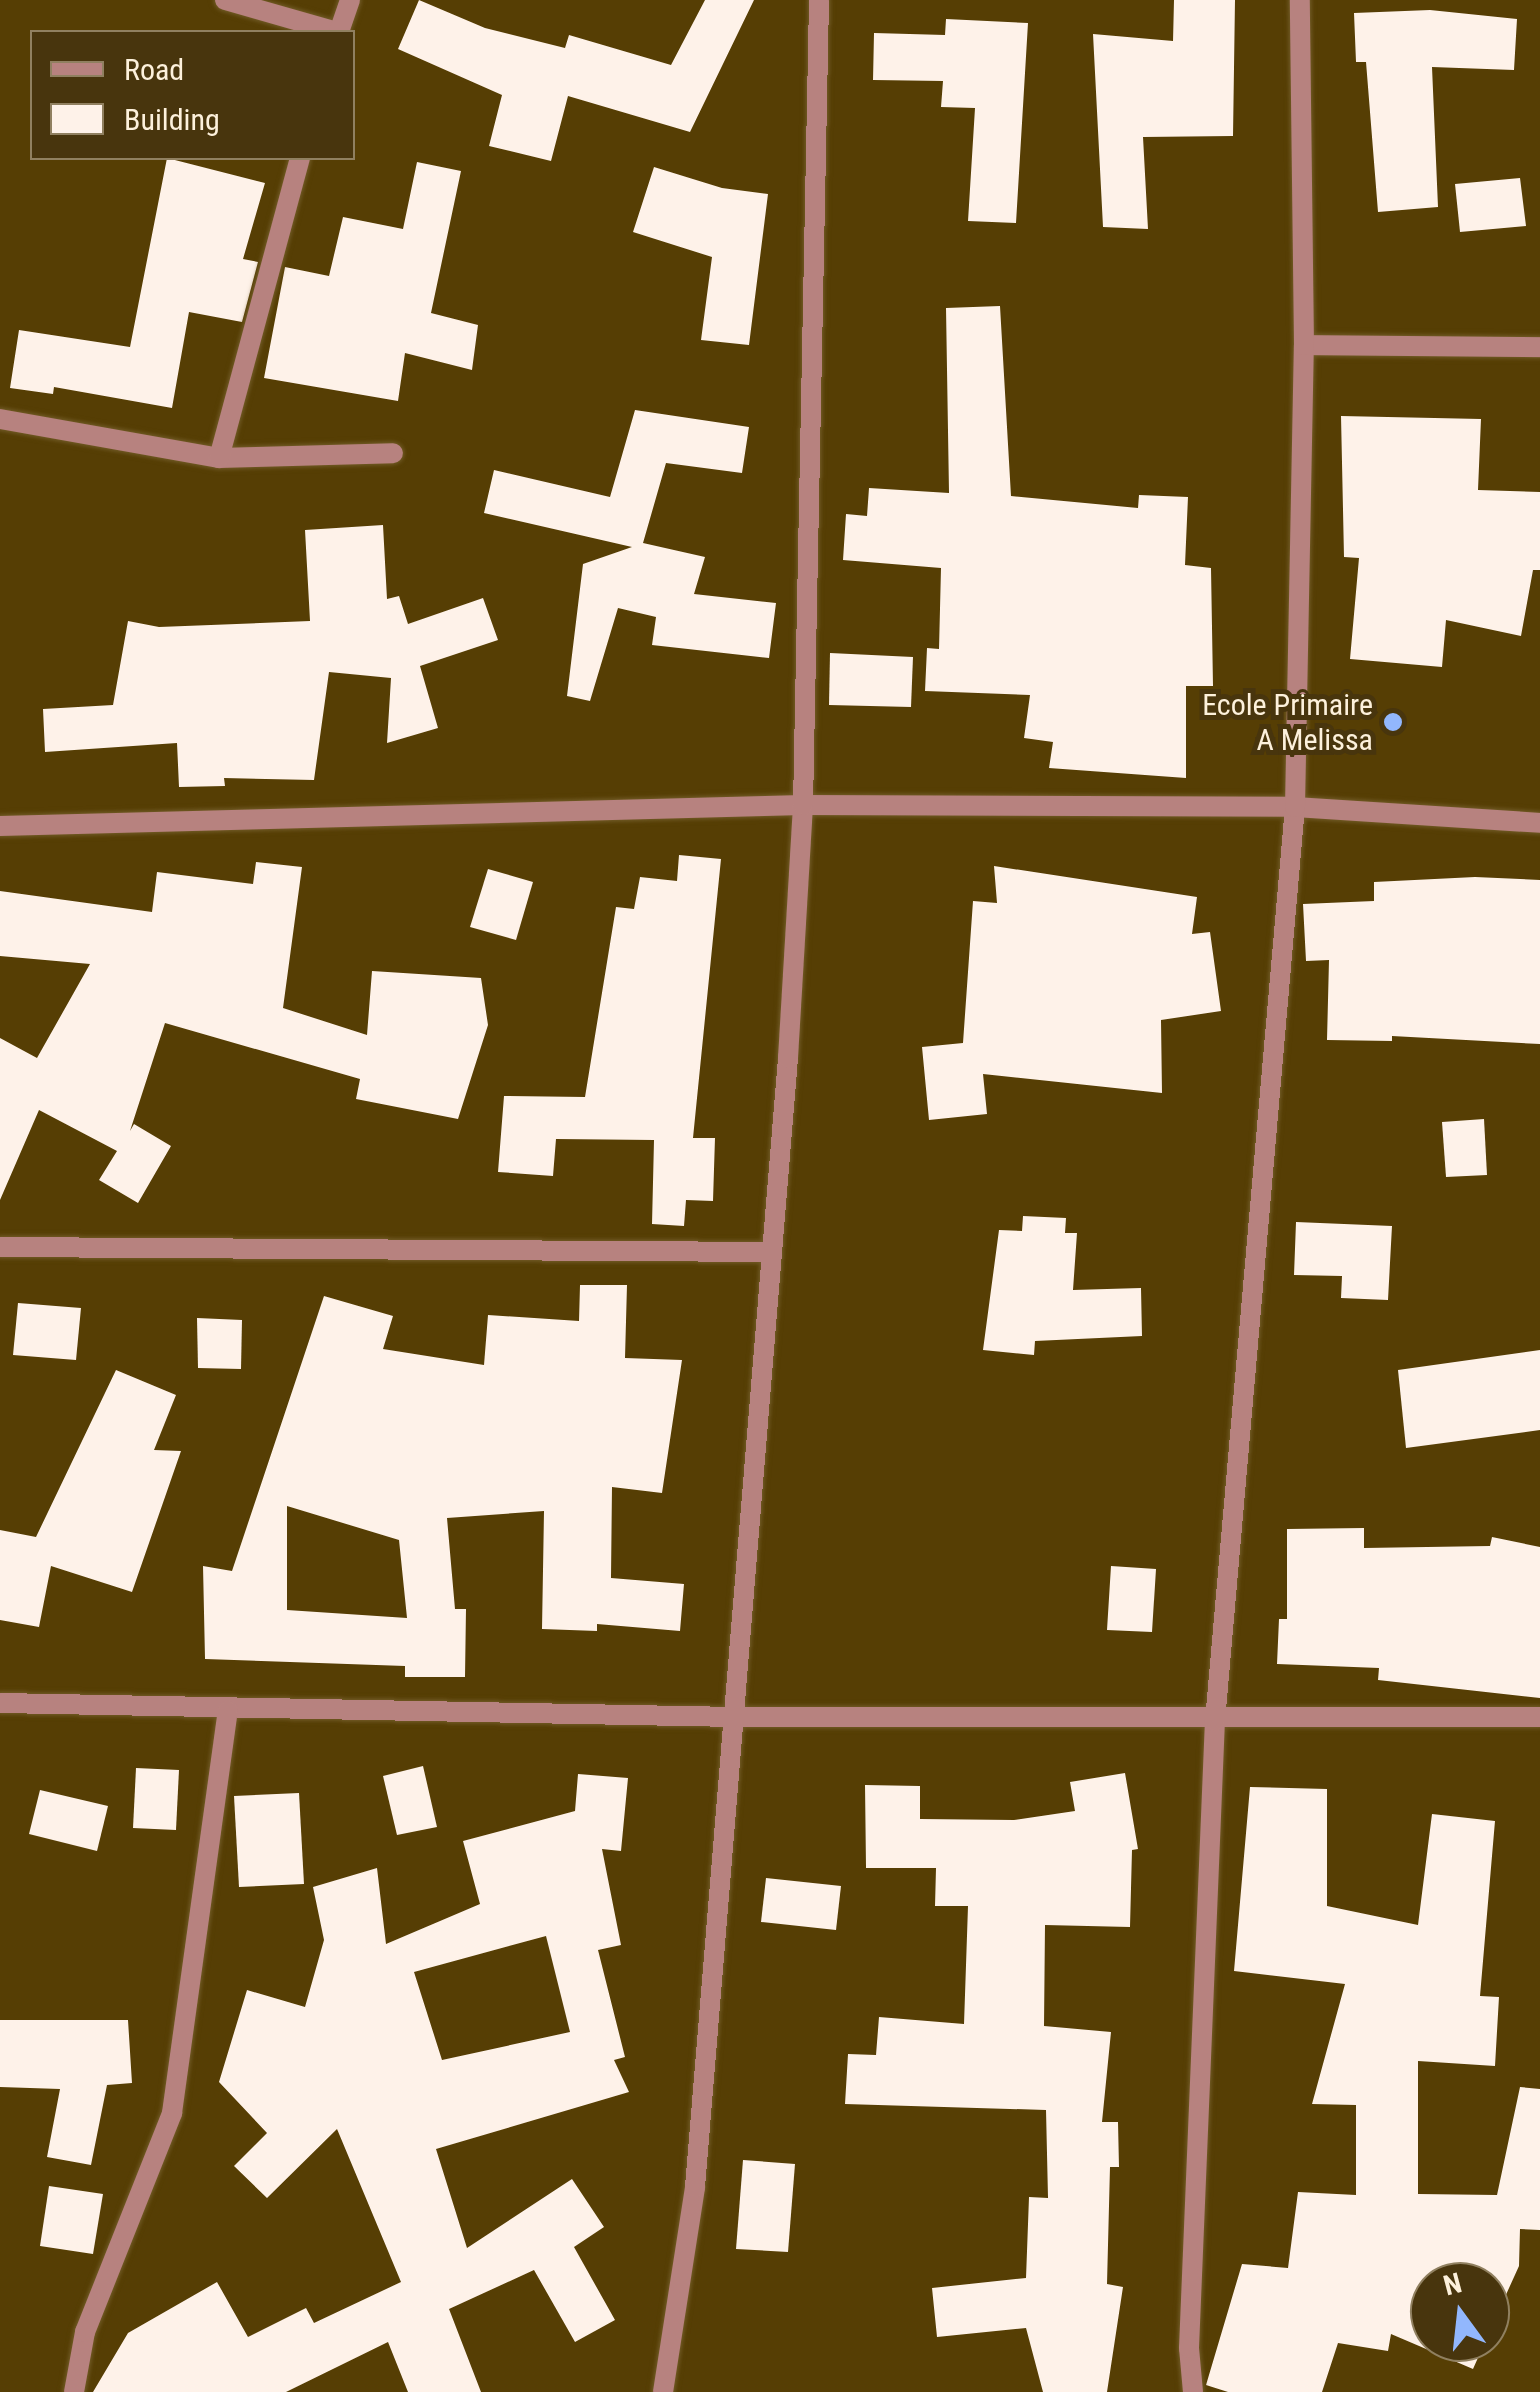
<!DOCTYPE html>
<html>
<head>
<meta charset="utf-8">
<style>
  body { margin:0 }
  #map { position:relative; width:1540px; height:2392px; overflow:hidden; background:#563e04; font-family:"Roboto Condensed",sans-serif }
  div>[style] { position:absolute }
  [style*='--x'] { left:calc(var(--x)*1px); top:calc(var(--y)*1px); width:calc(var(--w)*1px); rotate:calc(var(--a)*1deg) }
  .building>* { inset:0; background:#fef2e9 }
  .roads { filter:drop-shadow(0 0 2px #715b27) drop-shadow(0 0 2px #715b27) }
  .minor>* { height:20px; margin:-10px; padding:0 10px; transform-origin:10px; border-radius:10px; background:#b7827f }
  .dots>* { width:28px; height:28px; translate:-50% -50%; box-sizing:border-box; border:5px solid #48350d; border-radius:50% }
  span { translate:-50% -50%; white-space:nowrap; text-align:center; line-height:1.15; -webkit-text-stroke:10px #48350d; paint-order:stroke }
  .poi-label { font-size:30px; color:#fdf1dc }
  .right { translate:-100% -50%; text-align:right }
  .legend { position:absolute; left:30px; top:30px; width:325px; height:130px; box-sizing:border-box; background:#48350d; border:2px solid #908060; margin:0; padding:12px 18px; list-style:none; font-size:30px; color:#fdf1dc }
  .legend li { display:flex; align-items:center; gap:20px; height:50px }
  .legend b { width:50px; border:2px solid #908060 }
  .north { position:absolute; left:1410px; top:2262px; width:100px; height:100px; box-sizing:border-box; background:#48350d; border:2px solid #908060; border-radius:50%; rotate:345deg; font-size:28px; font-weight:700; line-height:40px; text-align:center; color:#fdf1dc }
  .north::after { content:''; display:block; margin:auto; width:35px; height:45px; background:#92b7fd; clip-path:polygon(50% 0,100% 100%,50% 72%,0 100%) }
</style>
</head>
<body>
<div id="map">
  <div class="building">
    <div style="clip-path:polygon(419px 0,485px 28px,565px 48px,569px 35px,671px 65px,705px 0,754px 0,690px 132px,568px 96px,551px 161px,489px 146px,502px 95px,398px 49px)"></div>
    <div style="clip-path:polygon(1174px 0,1235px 0,1233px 136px,1143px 137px,1148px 229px,1103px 227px,1093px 34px,1173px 41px)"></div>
    <div style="clip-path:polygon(1430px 10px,1517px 19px,1514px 70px,1432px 67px,1438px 207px,1378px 212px,1366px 62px,1356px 62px,1354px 13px)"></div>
    <div style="clip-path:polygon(946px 19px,1028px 23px,1016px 223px,968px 221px,975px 108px,941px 107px,943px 81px,873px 80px,874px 33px,945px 35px)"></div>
    <div style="clip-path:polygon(167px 158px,265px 183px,243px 259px,258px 262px,242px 322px,189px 312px,172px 408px,54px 387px,53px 394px,10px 388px,19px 330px,130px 347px)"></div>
    <div style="clip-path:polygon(417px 162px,461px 171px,431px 313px,478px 325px,472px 370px,405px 353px,398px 401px,264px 378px,285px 267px,329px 276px,343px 217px,403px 229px)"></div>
    <div style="clip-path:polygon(654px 167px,722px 188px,768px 194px,749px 345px,701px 340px,712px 257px,633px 232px)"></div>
    <div style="clip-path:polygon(1520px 178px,1526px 226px,1460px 232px,1455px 184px)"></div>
    <div style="clip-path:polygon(1000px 306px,1011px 496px,1138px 508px,1139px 495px,1188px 497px,1185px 565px,1211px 568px,1213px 686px,1186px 686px,1186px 778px,1049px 768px,1053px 742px,1024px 738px,1030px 695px,925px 691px,927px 648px,939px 649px,941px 568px,843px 560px,846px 514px,867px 516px,869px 488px,949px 493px,946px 308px)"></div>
    <div style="clip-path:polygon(635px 410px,749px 427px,742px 473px,666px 463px,643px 543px,705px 557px,694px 594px,776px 603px,769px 658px,652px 645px,656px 617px,618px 608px,590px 701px,567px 696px,583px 564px,632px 547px,484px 513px,494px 470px,610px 497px)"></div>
    <div style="clip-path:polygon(1341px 416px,1481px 419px,1478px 490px,1540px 492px,1540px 570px,1533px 570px,1521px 636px,1446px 620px,1442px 667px,1350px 659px,1359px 558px,1344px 557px)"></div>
    <div style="clip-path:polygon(383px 525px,387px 599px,399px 596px,408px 624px,483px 598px,498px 640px,420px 666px,438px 728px,387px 743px,391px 678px,329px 672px,314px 780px,224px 778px,225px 786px,179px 787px,177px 743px,45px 752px,43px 709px,113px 705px,128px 621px,159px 627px,310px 621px,305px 530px)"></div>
    <div style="clip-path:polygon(830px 653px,913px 657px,911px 707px,829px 705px)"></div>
    <div style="clip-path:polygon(679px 855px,721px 859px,693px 1138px,715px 1138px,713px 1201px,686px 1200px,684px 1226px,652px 1224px,654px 1140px,556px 1139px,553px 1176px,498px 1172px,504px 1096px,585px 1097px,616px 907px,634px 909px,640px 877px,677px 881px)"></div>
    <div style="clip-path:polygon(256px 862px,302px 867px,283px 1008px,367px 1035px,372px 971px,481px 978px,488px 1025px,458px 1119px,356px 1099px,360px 1079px,165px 1023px,130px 1131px,134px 1124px,171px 1146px,138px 1203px,99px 1180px,117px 1151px,39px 1110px,0 1200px,0 1038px,37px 1058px,90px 964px,0 956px,0 891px,152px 912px,157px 872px,253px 884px)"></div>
    <div style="clip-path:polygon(994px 866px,1197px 897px,1192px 934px,1210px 932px,1221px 1011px,1161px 1020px,1162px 1093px,983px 1074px,987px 1114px,929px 1120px,922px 1047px,963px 1043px,973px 901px,997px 903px)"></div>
    <div style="clip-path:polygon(488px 869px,533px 882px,516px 940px,470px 927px)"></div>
    <div style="clip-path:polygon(1475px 877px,1540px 880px,1540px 1044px,1392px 1036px,1392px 1041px,1327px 1040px,1329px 960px,1306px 961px,1303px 904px,1374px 901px,1374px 882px)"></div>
    <div style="clip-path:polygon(1484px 1119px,1487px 1175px,1446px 1177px,1442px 1122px)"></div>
    <div style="clip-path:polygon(1023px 1216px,1066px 1218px,1065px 1233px,1077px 1233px,1073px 1290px,1141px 1288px,1142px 1336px,1035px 1341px,1034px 1355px,983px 1350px,999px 1230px,1022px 1231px)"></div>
    <div style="clip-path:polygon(1296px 1222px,1392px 1226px,1388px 1300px,1341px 1298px,1342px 1276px,1294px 1275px)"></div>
    <div style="clip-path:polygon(evenodd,580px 1285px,627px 1285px,625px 1358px,682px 1360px,662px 1493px,612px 1487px,611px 1578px,684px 1584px,680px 1631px,597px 1624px,597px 1631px,542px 1629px,544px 1511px,447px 1518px,455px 1609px,466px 1609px,465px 1677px,405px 1677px,405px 1666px,205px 1659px,203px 1566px,232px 1571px,324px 1296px,393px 1316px,383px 1349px,484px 1365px,488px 1315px,579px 1321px,580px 1285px,287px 1506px,399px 1540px,407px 1618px,287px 1610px,287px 1506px)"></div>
    <div style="clip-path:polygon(18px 1303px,81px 1308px,76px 1360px,13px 1355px)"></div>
    <div style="clip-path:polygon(197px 1318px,242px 1320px,241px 1369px,198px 1368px)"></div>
    <div style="clip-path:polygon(1540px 1350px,1540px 1430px,1406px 1448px,1398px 1370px)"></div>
    <div style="clip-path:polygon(116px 1370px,176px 1395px,154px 1450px,181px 1451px,132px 1592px,51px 1566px,39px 1627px,0 1620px,0 1530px,36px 1537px)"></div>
    <div style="clip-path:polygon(1364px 1528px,1364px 1548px,1490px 1546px,1492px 1537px,1540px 1547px,1540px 1698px,1378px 1680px,1379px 1668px,1277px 1664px,1279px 1619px,1287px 1619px,1287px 1529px)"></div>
    <div style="clip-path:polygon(1111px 1566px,1156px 1569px,1152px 1632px,1107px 1630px)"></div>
    <div style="clip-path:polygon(423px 1766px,437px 1827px,397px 1835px,383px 1776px)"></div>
    <div style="clip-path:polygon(136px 1768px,179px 1770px,176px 1830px,133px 1828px)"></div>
    <div style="clip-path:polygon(1125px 1773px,1138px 1849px,1132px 1850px,1130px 1927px,1045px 1925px,1044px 2026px,1111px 2032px,1102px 2122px,1118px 2122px,1119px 2167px,1110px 2167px,1107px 2284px,1123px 2287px,1107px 2392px,1043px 2392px,1026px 2328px,937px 2337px,932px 2288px,1026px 2278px,1029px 2197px,1048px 2198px,1046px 2110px,845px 2104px,848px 2054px,876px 2055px,879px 2017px,964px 2024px,968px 1906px,935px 1906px,936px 1868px,866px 1868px,865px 1785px,920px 1786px,920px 1819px,1014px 1820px,1075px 1811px,1070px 1782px)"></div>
    <div style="clip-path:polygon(evenodd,578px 1774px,628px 1778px,621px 1851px,602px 1849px,621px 1945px,598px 1950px,625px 2057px,614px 2060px,629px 2092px,436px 2149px,467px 2248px,572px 2179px,604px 2227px,574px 2247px,615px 2320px,575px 2342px,534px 2270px,449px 2309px,481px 2392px,408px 2392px,388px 2342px,286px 2392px,93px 2392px,128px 2333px,217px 2282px,248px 2337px,306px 2308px,314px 2323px,401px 2282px,337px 2129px,267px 2198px,234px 2166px,267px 2133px,219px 2082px,247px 1990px,305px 2007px,324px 1940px,313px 1887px,377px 1868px,386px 1944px,480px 1904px,463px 1841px,575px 1811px,578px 1774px,546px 1936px,570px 2032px,442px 2060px,414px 1972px,546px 1936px)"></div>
    <div style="clip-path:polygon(1250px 1787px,1327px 1789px,1327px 1906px,1418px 1925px,1432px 1814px,1495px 1821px,1480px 1996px,1499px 1997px,1495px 2066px,1418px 2061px,1418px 2194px,1497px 2195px,1520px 2087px,1540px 2089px,1540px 2230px,1520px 2229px,1519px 2266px,1490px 2330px,1490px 2282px,1430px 2282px,1430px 2342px,1485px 2342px,1473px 2369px,1391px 2334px,1388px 2351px,1338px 2343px,1322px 2392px,1228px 2392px,1206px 2385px,1242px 2264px,1288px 2268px,1298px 2192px,1356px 2195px,1356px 2105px,1312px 2104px,1345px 1984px,1234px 1971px)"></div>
    <div style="clip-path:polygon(40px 1790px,108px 1806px,97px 1851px,29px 1834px)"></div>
    <div style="clip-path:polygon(299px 1793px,304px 1884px,239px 1887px,234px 1796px)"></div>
    <div style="clip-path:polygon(766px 1878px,841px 1886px,836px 1930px,761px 1922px)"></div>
    <div style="clip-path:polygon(0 2020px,128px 2020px,132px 2083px,107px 2085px,91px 2165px,47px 2157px,60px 2089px,0 2087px)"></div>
    <div style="clip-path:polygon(743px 2160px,795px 2164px,788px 2252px,736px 2249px)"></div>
    <div style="clip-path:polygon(49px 2186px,103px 2194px,93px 2254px,40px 2246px)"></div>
  </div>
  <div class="roads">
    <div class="minor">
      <div style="--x:225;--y:0;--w:116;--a:15.9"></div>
      <div style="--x:339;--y:32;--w:34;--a:-71"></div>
      <div style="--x:1304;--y:345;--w:236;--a:0.5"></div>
      <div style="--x:0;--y:419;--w:222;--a:10.1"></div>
      <div style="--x:219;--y:458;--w:174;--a:-1.6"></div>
      <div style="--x:219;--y:458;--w:311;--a:-74.9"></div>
      <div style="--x:0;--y:826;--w:803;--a:-1.5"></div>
      <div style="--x:803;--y:805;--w:492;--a:0.2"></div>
      <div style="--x:1295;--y:807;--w:246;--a:3.7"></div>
      <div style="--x:0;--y:1247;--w:771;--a:0.37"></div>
      <div style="--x:0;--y:1703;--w:737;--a:1.09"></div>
      <div style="--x:737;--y:1717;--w:803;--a:0"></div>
      <div style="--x:74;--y:2392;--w:61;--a:-79.6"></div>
      <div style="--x:85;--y:2332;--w:236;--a:-68.3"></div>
      <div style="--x:172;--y:2113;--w:406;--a:-82.1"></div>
      <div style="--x:663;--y:2392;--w:207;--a:-81.1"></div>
      <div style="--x:695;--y:2187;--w:1133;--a:-85.29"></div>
      <div style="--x:788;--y:1058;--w:253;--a:-86.6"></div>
      <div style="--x:803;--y:805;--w:805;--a:-88.86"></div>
      <div style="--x:1193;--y:2392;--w:44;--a:-95.2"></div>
      <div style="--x:1189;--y:2348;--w:628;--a:-87.63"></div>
      <div style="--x:1215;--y:1721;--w:917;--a:-85"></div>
      <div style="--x:1295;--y:807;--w:462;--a:-88.9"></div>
      <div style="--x:1304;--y:345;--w:345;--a:-90.7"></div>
    </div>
  </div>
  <div class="dots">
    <div style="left:1393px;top:722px;background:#92b7fd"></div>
  </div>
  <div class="poi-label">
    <span class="right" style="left:1373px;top:722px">Ecole Primaire<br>A Melissa</span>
  </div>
  <ul class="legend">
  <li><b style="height:12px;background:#b7827f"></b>Road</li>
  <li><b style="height:28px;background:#fef2e9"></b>Building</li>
  </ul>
  <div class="north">N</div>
</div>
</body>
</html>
